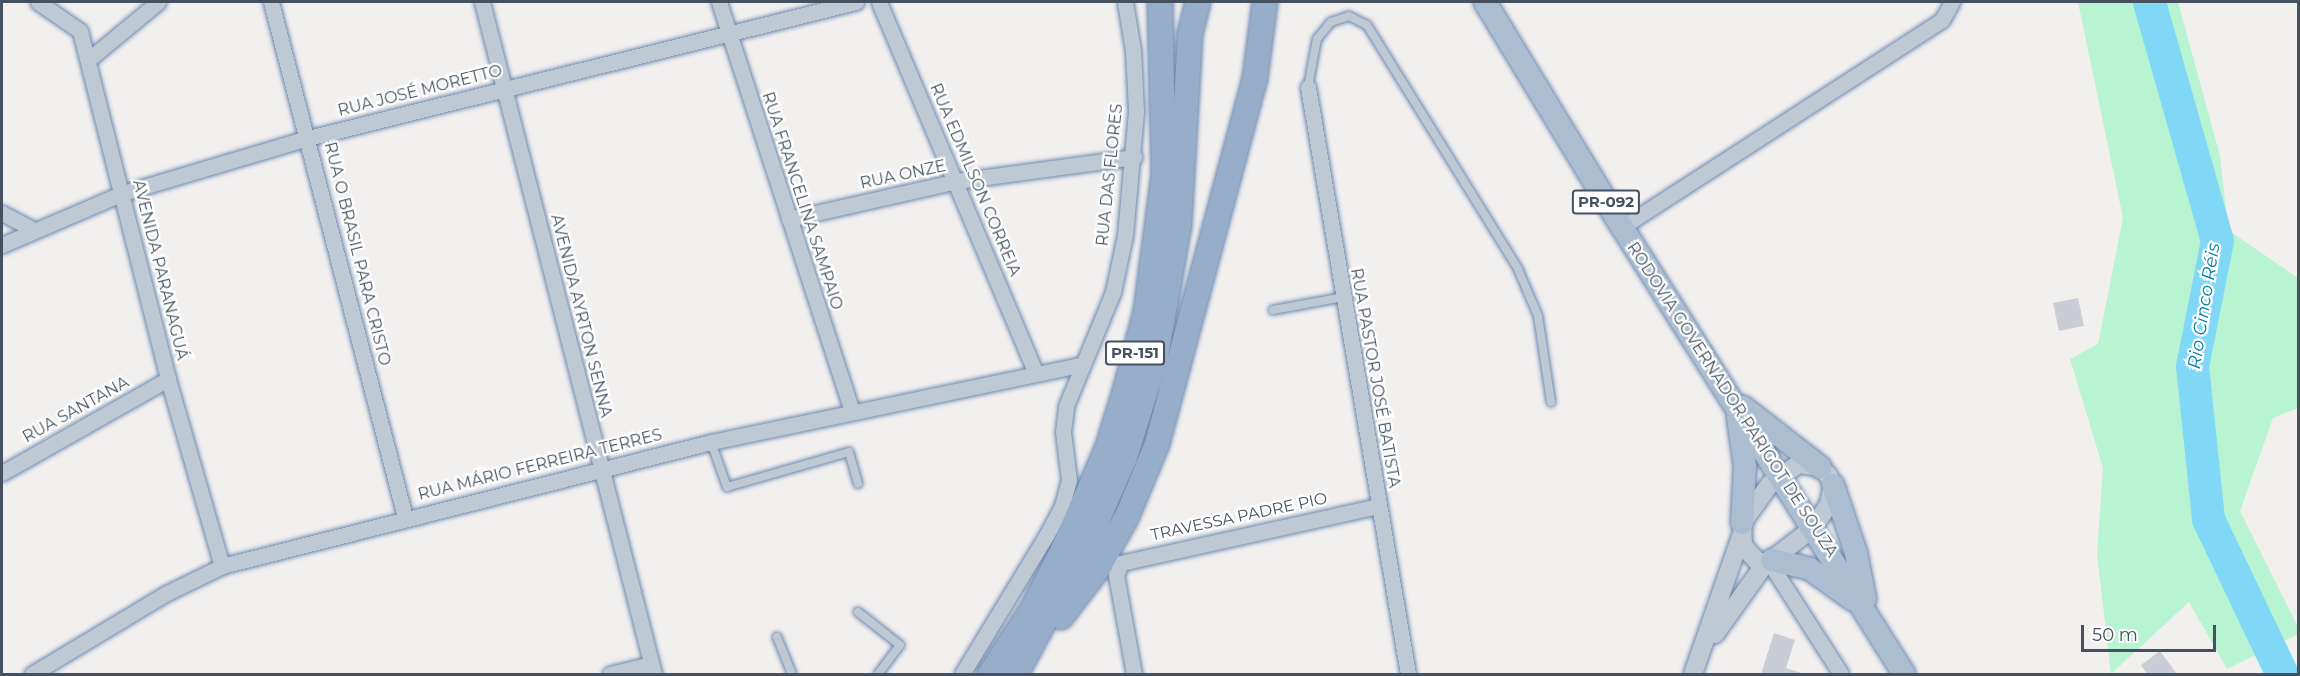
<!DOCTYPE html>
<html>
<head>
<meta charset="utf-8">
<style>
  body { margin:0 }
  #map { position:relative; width:2300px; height:676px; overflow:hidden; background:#f2efef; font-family:Montserrat,sans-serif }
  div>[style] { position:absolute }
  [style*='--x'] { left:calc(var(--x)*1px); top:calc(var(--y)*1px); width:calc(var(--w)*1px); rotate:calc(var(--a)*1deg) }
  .green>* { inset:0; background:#b8f4d2 }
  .river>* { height:33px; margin:-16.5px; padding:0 16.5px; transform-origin:16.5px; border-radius:16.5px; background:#81d8f6 }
  .building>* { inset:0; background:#cacdd5 }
  .roads { filter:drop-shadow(0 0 2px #6c89af) drop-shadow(0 0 2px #6c89af) }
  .service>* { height:8px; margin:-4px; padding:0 4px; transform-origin:4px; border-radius:4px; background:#bec9d3 }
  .minor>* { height:15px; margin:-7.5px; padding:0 7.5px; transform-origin:7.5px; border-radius:7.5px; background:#bec9d3 }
  .tertiary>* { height:18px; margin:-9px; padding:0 9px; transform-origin:9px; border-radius:9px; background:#bec9d3 }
  .primary>* { height:22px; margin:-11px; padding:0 11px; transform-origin:11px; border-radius:11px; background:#abbdd1 }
  .trunk>* { height:24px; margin:-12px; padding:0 12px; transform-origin:12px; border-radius:12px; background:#96aeca }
  span { translate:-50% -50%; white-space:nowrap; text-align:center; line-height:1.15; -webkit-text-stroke:4.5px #fff; paint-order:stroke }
  .shield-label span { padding:2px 4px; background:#fff; border:2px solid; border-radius:4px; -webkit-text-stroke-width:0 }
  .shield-label { font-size:15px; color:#45515f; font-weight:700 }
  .street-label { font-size:16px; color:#45515f }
  .water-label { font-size:18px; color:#027da6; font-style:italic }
  .frame { position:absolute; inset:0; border:3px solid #45515f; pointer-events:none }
  .scale { position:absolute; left:2081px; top:625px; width:135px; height:27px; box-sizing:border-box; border:3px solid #45515f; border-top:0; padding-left:8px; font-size:18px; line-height:21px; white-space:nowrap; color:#45515f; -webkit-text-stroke:4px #fff; paint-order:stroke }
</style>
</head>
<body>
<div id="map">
  <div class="green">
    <div style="clip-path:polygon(2078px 2px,2178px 2px,2220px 156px,2228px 230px,2298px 278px,2298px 408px,2273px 418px,2240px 511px,2298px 627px,2298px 634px,2227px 669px,2189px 602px,2111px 674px,2097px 554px,2103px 468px,2070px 359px,2098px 344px,2123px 218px)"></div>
  </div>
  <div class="river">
    <div style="--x:2149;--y:2;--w:248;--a:74.1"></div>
    <div style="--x:2217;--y:240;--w:128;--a:101.2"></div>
    <div style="--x:2192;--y:366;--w:154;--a:84"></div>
    <div style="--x:2208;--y:519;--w:172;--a:64.5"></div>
  </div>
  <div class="building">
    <div style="clip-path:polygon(2078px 298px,2084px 326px,2059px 331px,2053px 303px)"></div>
    <div style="clip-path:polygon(1774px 633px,1795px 640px,1786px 668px,1804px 674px,1761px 674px)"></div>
    <div style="clip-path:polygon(2160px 651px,2177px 674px,2147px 674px,2141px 665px)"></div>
  </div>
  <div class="roads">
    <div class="service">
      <div style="--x:1308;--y:87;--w:49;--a:-79.4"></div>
      <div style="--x:1317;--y:39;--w:22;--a:-51"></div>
      <div style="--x:1331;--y:22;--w:19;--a:-18"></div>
      <div style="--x:1349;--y:16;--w:20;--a:27"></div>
      <div style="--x:1367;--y:25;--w:287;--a:58.2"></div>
      <div style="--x:1518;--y:269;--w:51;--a:66.9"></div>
      <div style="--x:1538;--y:316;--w:87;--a:81.4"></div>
      <div style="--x:1273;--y:310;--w:71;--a:-10.5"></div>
      <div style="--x:711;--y:442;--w:48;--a:70.4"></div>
      <div style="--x:727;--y:487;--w:127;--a:-16"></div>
      <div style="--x:849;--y:452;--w:33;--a:74"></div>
      <div style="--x:858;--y:612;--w:53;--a:38.2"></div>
      <div style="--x:900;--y:645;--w:36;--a:127"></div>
      <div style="--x:777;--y:637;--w:40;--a:68"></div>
    </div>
    <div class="minor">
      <div style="--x:38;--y:2;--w:51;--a:34.6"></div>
      <div style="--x:80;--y:31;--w:359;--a:75.8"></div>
      <div style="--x:168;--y:379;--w:195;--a:73.9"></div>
      <div style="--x:271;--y:2;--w:532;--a:75.42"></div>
      <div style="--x:482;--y:2;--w:694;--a:75.64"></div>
      <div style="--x:719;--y:2;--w:431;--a:72"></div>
      <div style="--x:879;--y:2;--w:403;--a:67.1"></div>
      <div style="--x:88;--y:60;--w:91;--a:-39.6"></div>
      <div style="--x:1308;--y:87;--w:595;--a:80.33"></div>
      <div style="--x:2;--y:213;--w:34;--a:28"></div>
      <div style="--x:789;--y:219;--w:172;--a:-12.7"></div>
      <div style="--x:957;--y:181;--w:179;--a:-7.7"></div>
      <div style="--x:1622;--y:227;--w:381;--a:-32.9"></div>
      <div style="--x:1942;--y:20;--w:21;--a:-61"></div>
      <div style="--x:2;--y:245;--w:132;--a:-23.3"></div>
      <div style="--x:123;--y:193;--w:193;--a:-16.6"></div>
      <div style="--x:308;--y:138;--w:565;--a:-13.94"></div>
      <div style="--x:2;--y:473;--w:191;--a:-29.5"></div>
      <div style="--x:1769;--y:562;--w:133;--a:57.3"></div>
      <div style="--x:32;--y:674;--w:157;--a:-31"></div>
      <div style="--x:167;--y:593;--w:61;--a:-26.1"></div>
      <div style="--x:222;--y:566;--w:504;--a:-14.23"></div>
      <div style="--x:711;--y:442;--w:380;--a:-11.8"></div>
      <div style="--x:610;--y:674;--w:42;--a:-13.7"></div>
      <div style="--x:962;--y:674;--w:162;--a:-58.7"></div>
      <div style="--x:1046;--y:536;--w:34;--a:-62"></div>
      <div style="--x:1062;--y:506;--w:27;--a:-75"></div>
      <div style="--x:1069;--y:480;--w:48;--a:-97.1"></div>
      <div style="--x:1063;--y:432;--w:26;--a:-83"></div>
      <div style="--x:1066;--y:406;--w:123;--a:-67.6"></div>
      <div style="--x:1113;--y:292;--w:58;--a:-78.1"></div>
      <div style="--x:1125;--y:235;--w:124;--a:-84.9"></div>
      <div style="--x:1136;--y:111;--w:61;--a:-92.8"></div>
      <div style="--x:1133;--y:50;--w:49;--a:-99.5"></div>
      <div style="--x:1134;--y:674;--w:101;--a:-100.3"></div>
      <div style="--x:1116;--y:575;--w:13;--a:-67"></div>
      <div style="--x:1121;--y:563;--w:264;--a:-12.5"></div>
    </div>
    <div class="tertiary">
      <div style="--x:1799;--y:464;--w:21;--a:8"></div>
      <div style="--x:1820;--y:467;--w:11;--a:45"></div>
      <div style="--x:1828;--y:475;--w:11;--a:63"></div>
      <div style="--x:1833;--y:485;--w:19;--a:102"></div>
      <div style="--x:1829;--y:504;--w:29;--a:124"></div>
      <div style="--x:1813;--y:528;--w:56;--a:142.3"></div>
      <div style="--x:1769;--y:562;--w:11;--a:180"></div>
      <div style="--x:1758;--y:562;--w:22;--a:-133"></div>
      <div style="--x:1743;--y:546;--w:23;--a:-92"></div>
      <div style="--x:1742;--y:523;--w:48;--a:-54.3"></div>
      <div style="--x:1770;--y:484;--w:35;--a:-35"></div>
      <div style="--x:1715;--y:634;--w:86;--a:-54.5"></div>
      <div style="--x:1693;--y:674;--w:146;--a:-70.8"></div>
    </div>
    <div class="primary">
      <div style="--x:1485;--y:2;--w:263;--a:58.7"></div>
      <div style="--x:1622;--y:227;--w:529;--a:57.75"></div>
      <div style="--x:1743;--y:407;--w:98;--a:37.9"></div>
      <div style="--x:1738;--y:418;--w:49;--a:81.7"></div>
      <div style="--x:1745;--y:466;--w:57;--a:93"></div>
      <div style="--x:1833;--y:485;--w:72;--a:71.3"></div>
      <div style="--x:1856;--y:553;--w:47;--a:78.9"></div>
      <div style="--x:1772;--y:560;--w:39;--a:13"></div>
      <div style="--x:1810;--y:569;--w:52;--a:35.5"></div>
    </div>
    <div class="trunk">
      <div style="--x:1061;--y:617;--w:59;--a:-52.5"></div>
      <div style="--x:1097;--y:570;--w:62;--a:-60.9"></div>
      <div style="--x:1127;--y:516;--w:78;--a:-67.4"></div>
      <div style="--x:1157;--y:444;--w:379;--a:-75"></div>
      <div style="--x:1255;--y:78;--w:77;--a:-82.5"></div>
      <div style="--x:990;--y:674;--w:77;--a:-56.7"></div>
      <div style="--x:1032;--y:610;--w:68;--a:-62.7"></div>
      <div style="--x:1063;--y:550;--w:110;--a:-66.5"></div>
      <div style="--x:1107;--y:449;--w:61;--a:-72.8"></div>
      <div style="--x:1125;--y:391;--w:83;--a:-75.3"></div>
      <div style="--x:1146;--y:311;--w:137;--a:-82.5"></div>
      <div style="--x:1164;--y:175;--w:173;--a:-91.3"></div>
      <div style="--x:1016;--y:674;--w:158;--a:-61.7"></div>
      <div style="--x:1091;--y:535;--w:85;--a:-66.4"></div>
      <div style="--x:1125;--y:457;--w:100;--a:-72.5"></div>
      <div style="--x:1155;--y:362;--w:139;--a:-80.1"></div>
      <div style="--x:1179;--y:225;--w:191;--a:-86.7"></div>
      <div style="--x:1190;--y:34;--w:33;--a:-76"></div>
    </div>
  </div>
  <div class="shield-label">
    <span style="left:1606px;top:202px">PR-092</span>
    <span style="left:1135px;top:353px">PR-151</span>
  </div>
  <div class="street-label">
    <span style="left:420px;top:91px;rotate:-14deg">RUA JOSÉ MORETTO</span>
    <span style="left:903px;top:175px;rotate:-12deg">RUA ONZE</span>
    <span style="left:1110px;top:175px;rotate:-84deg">RUA DAS FLORES</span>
    <span style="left:975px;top:180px;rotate:67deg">RUA EDMILSON CORREIA</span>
    <span style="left:802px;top:201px;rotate:72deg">RUA FRANCELINA SAMPAIO</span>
    <span style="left:357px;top:254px;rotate:76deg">RUA O BRASIL PARA CRISTO</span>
    <span style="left:160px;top:270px;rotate:76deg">AVENIDA PARANAGUÁ</span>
    <span style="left:581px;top:316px;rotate:76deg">AVENIDA AYRTON SENNA</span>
    <span style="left:1375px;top:378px;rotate:80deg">RUA PASTOR JOSÉ BATISTA</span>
    <span style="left:1732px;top:400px;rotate:57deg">RODOVIA GOVERNADOR PARIGOT DE SOUZA</span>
    <span style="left:76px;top:410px;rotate:-29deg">RUA SANTANA</span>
    <span style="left:540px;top:465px;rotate:-14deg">RUA MÁRIO FERREIRA TERRES</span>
    <span style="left:1239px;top:517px;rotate:-12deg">TRAVESSA PADRE PIO</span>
  </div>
  <div class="water-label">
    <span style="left:2204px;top:306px;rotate:-81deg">Rio Cinco Réis</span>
  </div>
  <div class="frame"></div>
  <div class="scale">50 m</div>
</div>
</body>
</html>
